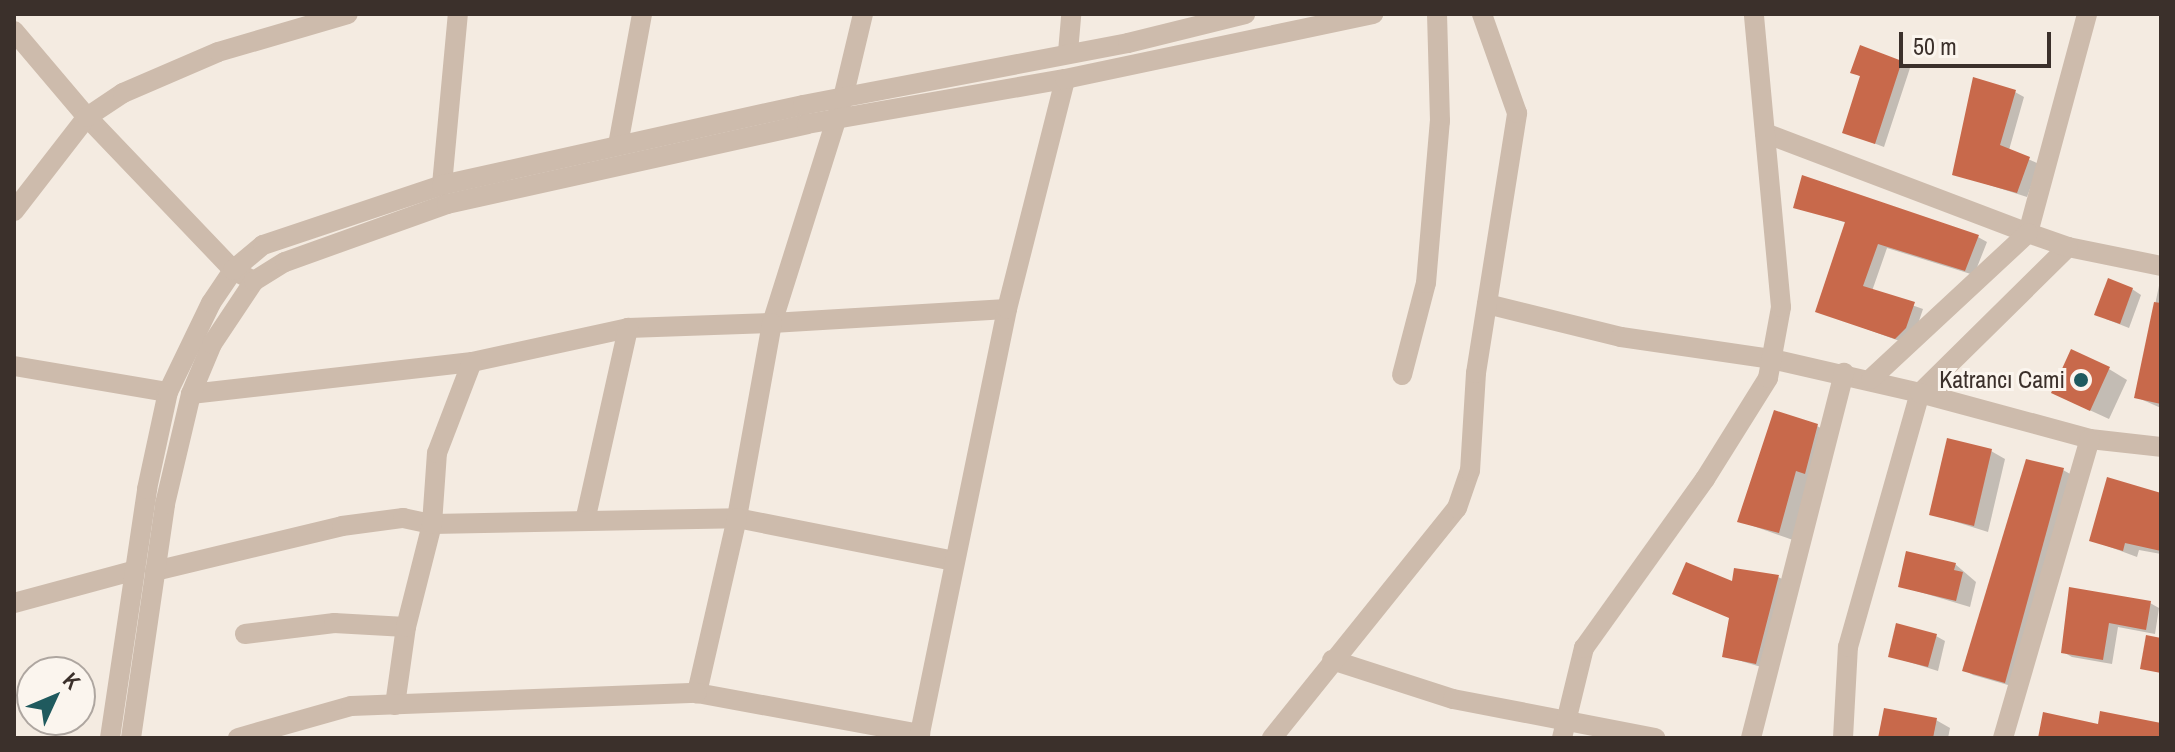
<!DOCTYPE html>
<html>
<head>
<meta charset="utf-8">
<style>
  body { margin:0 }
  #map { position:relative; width:2175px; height:752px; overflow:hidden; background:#f4ebe1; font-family:"Archivo Narrow",sans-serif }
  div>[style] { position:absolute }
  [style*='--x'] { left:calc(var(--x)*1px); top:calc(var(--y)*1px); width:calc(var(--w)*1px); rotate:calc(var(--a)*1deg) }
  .shadow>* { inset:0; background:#0003 }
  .building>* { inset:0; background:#c8694b }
  .minor>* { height:20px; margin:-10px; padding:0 10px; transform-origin:10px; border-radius:10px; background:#cdbbac }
  .tertiary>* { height:20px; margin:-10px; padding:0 10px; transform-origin:10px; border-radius:10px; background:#cdbbac }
  .dots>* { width:22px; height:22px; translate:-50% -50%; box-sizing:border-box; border:4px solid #fbf5ee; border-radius:50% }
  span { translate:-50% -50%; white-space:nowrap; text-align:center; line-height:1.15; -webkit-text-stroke:6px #fbf5ee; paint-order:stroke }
  .poi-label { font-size:24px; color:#3b302b }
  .right { translate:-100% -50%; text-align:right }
  .frame { position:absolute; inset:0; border:16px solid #3b302b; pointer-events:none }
  .north { position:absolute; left:16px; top:656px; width:80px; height:80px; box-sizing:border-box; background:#fbf5ee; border:2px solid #aea6a0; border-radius:50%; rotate:46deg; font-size:22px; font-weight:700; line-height:32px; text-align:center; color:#3b302b }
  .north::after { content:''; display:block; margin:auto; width:28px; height:36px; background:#1f5a5e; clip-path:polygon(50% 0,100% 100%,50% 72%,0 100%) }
  .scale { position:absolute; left:1899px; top:32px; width:152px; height:36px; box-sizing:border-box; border:4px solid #3b302b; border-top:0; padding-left:10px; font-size:24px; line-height:28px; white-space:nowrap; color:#3b302b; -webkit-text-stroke:6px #fbf5ee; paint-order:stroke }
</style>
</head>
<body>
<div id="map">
  <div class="shadow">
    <div style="clip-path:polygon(1901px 62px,1910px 68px,1884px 147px,1844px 132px,1861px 77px,1853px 72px)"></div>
    <div style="clip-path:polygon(2015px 92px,2024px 97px,2009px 150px,2039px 164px,2027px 197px,1955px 174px)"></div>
    <div style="clip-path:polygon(1796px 207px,1978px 237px,1987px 242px,1974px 275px,1887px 248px,1872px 291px,1923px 309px,1915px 333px,1905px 343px,1817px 311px,1847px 223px)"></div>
    <div style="clip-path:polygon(2160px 281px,2161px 281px,2161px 408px,2136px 397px)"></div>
    <div style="clip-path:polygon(2132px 289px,2141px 295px,2129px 328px,2106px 319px)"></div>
    <div style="clip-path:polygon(2109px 369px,2127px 380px,2109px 419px,2072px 402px)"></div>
    <div style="clip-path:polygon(1817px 426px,1831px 434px,1793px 540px,1739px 521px)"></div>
    <div style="clip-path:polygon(1991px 451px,2005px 459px,1988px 532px,1931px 514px)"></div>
    <div style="clip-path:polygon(2063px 470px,2072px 475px,2015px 687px,1973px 675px,1964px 670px)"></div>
    <div style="clip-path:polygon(2161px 494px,2161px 554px,2139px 550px,2137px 557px,2091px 540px)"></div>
    <div style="clip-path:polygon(1955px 564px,1976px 582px,1970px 607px,1900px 586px)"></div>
    <div style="clip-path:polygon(1778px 577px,1790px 583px,1768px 669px,1724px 656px,1734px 583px)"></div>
    <div style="clip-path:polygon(2071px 589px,2150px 603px,2159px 608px,2155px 634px,2118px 627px,2112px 664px,2072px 657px,2063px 652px)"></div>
    <div style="clip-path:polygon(1936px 636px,1945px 641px,1938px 671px,1890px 656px)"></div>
    <div style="clip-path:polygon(1936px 720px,1950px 728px,1948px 738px,1880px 738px)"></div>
  </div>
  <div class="building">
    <div style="clip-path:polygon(1860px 45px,1902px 61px,1875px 144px,1842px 133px,1860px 76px,1850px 73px)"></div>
    <div style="clip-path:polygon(1973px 77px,2016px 90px,2000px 145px,2030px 157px,2017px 193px,1952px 175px)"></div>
    <div style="clip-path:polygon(1802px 175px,1979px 235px,1965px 271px,1878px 244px,1863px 286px,1915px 302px,1906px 328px,1895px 339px,1815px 312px,1845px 222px,1793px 208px)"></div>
    <div style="clip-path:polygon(2108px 278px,2133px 288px,2120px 324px,2094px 315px)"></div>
    <div style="clip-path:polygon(2154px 302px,2161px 303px,2161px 404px,2134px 398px)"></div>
    <div style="clip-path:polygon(2071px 349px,2110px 367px,2090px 411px,2051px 393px)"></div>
    <div style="clip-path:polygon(1774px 410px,1818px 424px,1805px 474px,1796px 471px,1779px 533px,1737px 522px)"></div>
    <div style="clip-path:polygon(1947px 438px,1992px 449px,1974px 526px,1929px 515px)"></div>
    <div style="clip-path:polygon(2026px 459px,2064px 468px,2005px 683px,1962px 671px)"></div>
    <div style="clip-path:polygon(2107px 477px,2161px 493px,2161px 551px,2125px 543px,2123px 551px,2089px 541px)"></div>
    <div style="clip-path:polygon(1906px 551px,1956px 563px,1954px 570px,1963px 572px,1956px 601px,1898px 587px)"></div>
    <div style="clip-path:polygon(1686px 562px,1732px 581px,1734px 568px,1779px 575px,1756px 664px,1722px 657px,1729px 618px,1672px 594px)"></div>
    <div style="clip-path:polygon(2069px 587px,2151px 601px,2146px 630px,2109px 623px,2103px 660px,2061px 653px)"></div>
    <div style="clip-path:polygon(1896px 623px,1937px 634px,1928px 667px,1888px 657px)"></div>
    <div style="clip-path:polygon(2146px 635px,2161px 638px,2161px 673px,2140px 669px)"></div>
    <div style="clip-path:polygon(1884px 708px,1937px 718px,1933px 738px,1878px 738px)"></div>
    <div style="clip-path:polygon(2100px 711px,2161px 723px,2161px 738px,2038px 738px,2043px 712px,2098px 724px)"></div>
  </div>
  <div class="minor">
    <div style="--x:863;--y:14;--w:86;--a:103.4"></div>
    <div style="--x:843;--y:98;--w:236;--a:107.5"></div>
    <div style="--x:772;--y:323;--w:235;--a:-3.4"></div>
    <div style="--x:14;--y:31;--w:113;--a:49.7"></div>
    <div style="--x:87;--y:117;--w:211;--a:46.3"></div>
    <div style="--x:233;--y:270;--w:24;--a:28"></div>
    <div style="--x:1068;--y:52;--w:38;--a:-85"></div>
    <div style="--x:1765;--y:133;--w:281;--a:20.8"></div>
    <div style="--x:2028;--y:233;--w:227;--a:-74.9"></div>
    <div style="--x:618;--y:145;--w:133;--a:-79.6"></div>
    <div style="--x:442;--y:185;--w:172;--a:-84.7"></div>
    <div style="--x:14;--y:211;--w:119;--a:-52.2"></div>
    <div style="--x:87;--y:117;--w:43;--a:-33.7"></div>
    <div style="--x:123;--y:93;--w:103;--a:-23.3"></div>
    <div style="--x:218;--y:52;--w:135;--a:-16.3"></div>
    <div style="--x:2068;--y:247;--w:95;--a:11.5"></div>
    <div style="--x:1487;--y:304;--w:138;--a:13.8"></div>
    <div style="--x:1621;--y:337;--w:153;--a:8.3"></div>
    <div style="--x:1772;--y:359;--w:152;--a:12.9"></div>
    <div style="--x:1920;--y:393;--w:208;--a:-44.6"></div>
    <div style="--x:2068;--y:247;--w:42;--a:-160.7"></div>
    <div style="--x:2028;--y:233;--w:214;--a:137.1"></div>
    <div style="--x:14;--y:366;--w:156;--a:9.6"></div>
    <div style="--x:1402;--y:375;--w:95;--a:-75.4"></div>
    <div style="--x:1426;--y:283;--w:163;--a:-85.1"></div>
    <div style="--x:1440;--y:121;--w:107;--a:-91.6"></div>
    <div style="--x:191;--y:394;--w:283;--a:-6.5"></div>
    <div style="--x:472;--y:362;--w:160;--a:-12.3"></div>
    <div style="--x:628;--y:328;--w:144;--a:-2"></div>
    <div style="--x:772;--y:323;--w:198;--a:100.2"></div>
    <div style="--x:737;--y:518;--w:222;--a:11.2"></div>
    <div style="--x:585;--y:521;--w:198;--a:-77.4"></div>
    <div style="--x:155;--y:571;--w:192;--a:-13.5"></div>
    <div style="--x:342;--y:526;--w:62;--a:-7.5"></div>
    <div style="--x:403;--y:518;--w:30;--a:12"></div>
    <div style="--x:432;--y:524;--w:305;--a:-1.1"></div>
    <div style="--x:737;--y:518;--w:180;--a:102.9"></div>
    <div style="--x:697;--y:693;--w:227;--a:10.4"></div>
    <div style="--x:14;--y:603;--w:123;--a:-15.1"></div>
    <div style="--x:245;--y:634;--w:90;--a:-7"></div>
    <div style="--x:334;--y:623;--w:72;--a:3.2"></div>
    <div style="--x:1332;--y:660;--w:127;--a:17.9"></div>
    <div style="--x:1453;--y:699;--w:206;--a:10.9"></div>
    <div style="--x:395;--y:705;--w:79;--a:-82"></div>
    <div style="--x:406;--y:627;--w:106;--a:-75.8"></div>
    <div style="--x:432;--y:524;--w:71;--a:-86"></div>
    <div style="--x:437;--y:453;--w:97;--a:-69"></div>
    <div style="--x:238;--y:738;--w:117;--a:-15.8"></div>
    <div style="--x:351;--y:706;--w:346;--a:-2.2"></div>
    <div style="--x:919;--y:738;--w:438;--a:-78.4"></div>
    <div style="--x:1007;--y:309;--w:237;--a:-75.8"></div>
    <div style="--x:1272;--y:738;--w:295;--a:-51.2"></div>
    <div style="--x:1457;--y:508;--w:39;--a:-71"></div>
    <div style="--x:1470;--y:471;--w:98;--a:-86.5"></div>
    <div style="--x:1476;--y:373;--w:263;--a:-81"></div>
    <div style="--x:1517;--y:113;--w:105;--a:-109.5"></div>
    <div style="--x:1562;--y:738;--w:93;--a:-76.3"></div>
    <div style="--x:1584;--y:648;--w:208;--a:-54.4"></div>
    <div style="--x:1705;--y:479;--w:119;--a:-58"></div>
    <div style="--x:1768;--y:378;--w:72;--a:-79.6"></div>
    <div style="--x:1781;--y:307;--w:294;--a:-95.3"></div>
    <div style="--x:1751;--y:738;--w:377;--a:-75.7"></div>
    <div style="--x:1843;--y:738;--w:91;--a:-86.9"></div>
    <div style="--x:1848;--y:647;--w:264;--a:-74.2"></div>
    <div style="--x:1920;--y:393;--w:176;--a:15.1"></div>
    <div style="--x:2090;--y:439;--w:71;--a:6.4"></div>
    <div style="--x:2003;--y:738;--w:311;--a:-73.8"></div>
  </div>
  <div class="tertiary">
    <div style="--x:110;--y:738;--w:252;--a:-81.5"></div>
    <div style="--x:147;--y:489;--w:99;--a:-77.8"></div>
    <div style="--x:168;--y:392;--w:99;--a:-64.2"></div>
    <div style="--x:211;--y:303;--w:40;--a:-56"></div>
    <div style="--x:233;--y:270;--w:39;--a:-40"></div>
    <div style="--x:263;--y:245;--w:189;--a:-18.5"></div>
    <div style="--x:442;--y:185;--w:370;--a:-12.5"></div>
    <div style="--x:803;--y:105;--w:331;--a:-10.8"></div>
    <div style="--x:1128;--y:43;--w:121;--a:-13.9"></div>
    <div style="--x:131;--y:738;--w:236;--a:-81.7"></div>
    <div style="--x:165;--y:504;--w:113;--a:-76.7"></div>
    <div style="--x:191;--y:394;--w:54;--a:-67.2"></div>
    <div style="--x:212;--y:344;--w:76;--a:-56.3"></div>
    <div style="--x:254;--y:281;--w:36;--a:-32"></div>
    <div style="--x:285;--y:262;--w:172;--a:-19.7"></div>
    <div style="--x:447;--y:204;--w:369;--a:-12.5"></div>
    <div style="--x:807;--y:124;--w:262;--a:-9.9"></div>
    <div style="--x:1065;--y:79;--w:315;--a:-11.9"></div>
  </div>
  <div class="dots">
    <div style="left:2081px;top:380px;background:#1f5a5e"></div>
  </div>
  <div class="poi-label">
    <span class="right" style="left:2065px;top:380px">Katrancı Cami</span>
  </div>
  <div class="frame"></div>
  <div class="north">K</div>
  <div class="scale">50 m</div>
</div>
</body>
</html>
